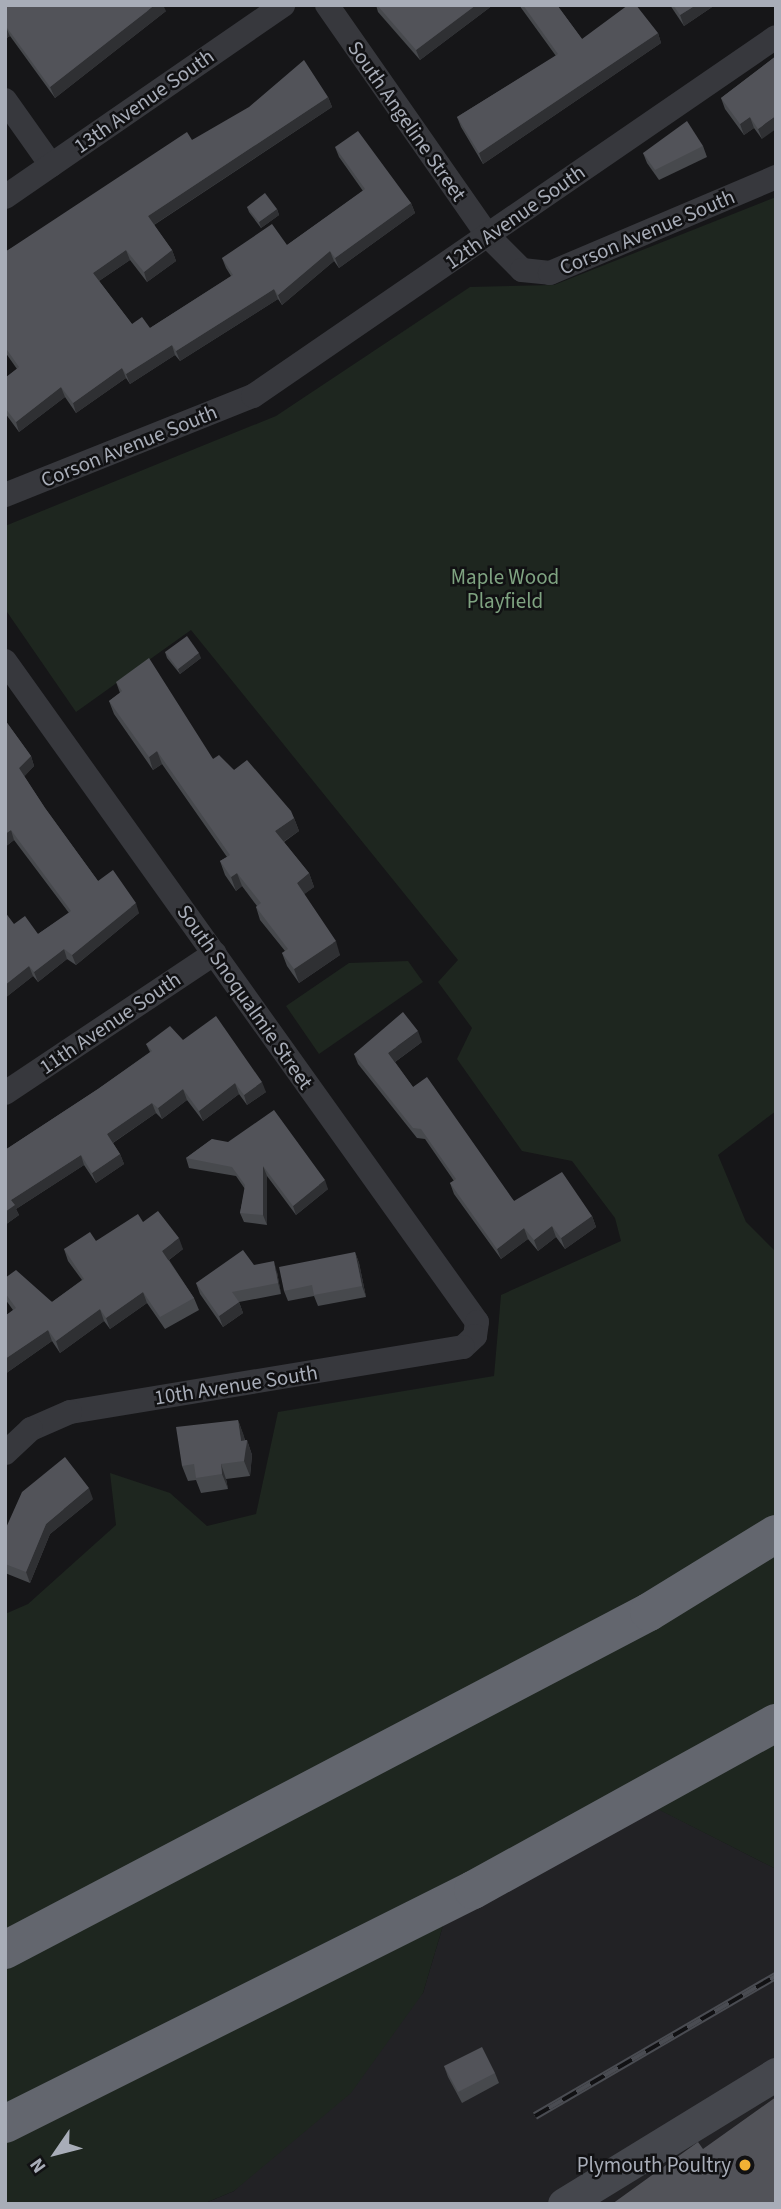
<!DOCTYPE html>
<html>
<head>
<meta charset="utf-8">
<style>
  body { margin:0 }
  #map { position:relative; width:781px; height:2209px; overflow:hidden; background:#161618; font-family:"Source Sans 3",sans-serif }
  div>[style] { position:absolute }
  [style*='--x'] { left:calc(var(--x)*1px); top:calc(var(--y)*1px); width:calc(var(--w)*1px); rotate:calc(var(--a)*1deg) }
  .built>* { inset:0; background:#222225 }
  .green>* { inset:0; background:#1e261f }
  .street>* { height:24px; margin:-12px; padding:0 12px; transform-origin:12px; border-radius:12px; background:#37383d }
  .secondary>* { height:33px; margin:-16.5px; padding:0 16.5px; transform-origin:16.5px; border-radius:16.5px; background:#45474d }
  .highway>* { height:38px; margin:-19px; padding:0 19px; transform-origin:19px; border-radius:19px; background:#63666e }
  .rail>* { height:8px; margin-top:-4px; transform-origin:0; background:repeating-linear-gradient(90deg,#111113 0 16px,#4a4c52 0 32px); box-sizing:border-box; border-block:2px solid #4a4c52 }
  .wall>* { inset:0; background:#47494d }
  .shaded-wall>* { inset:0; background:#2f3033 }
  .building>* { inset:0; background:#525359 }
  .dots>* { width:19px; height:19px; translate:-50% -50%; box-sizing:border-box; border:4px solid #111113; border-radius:50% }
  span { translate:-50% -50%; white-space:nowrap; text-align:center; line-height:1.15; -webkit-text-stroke:5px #111113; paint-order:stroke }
  .street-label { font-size:21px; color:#a8adb8 }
  .park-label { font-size:21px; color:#7fa381 }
  .poi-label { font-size:21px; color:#a8adb8 }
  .right { translate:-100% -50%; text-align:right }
  .frame { position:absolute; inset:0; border:7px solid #a8adb8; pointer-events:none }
  .north { position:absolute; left:21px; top:2118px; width:70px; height:70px; -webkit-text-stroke:5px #111113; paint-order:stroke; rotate:235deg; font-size:19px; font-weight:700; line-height:28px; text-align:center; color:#a8adb8 }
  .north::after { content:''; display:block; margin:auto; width:24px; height:32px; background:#a8adb8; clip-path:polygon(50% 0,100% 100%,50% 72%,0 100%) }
</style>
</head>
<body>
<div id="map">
  <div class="built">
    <div style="clip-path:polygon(627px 1793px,776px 1869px,776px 2204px,203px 2204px,234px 2191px,423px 1993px,455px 1885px)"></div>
  </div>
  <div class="green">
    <div style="clip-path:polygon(776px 197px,776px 1111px,718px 1155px,746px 1222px,776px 1252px,776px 1869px,626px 1793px,455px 1885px,423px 1993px,351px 2093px,234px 2191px,203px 2204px,5px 2204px,5px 1614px,28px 1604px,116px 1525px,110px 1473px,170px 1493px,207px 1526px,256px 1514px,278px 1412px,494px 1376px,501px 1295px,621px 1241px,615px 1218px,572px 1161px,522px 1151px,457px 1059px,472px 1028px,438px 982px,458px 960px,191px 630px,76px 712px,5px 609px,5px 526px,276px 416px,470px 287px,554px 285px)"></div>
    <div style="clip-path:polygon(408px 961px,423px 982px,319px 1054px,286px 1006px,349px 963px)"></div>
  </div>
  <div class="street">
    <div style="--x:327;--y:5;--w:282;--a:55.1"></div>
    <div style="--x:488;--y:236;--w:48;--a:45"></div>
    <div style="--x:522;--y:270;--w:28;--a:6"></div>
    <div style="--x:550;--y:273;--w:246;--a:-23"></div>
    <div style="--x:5;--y:100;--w:80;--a:54.7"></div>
    <div style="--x:5;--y:197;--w:338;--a:-34.6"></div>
    <div style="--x:5;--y:495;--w:267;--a:-21.8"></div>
    <div style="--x:253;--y:396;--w:634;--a:-34.47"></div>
    <div style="--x:5;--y:661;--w:812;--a:54.47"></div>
    <div style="--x:477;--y:1322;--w:14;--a:98"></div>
    <div style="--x:475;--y:1336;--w:16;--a:137"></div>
    <div style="--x:463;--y:1347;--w:398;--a:170.6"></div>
    <div style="--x:70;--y:1412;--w:43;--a:156.4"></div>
    <div style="--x:31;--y:1429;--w:35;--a:137"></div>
    <div style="--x:5;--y:1093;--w:252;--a:-33.7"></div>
  </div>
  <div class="secondary">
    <div style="--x:564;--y:2204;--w:249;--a:-31.5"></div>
  </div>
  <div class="highway">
    <div style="--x:5;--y:1950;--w:727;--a:-27.69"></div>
    <div style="--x:649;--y:1612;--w:149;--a:-31.6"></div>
    <div style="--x:5;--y:2124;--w:523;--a:-26.57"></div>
    <div style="--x:473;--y:1890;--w:346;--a:-28.9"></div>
  </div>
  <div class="rail">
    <div style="--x:535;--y:2116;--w:279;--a:-30.2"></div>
  </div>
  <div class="wall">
    <div style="clip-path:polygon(5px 5px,166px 11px,55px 98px,10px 36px,5px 39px)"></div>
    <div style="clip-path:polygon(376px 5px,493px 5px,420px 60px,378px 12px)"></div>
    <div style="clip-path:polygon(519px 5px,557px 5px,582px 39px,658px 33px,661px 43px,483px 164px,461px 127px,457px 117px,556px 56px)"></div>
    <div style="clip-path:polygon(670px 5px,715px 5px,684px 26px)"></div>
    <div style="clip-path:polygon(776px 56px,762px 139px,754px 128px,744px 135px,725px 109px,721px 98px)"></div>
    <div style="clip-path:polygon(328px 97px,332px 107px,154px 225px,172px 250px,176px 261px,147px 282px,130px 260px,99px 281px,132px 324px,150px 328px,231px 276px,226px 268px,222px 258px,287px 245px,363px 191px,339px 157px,335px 147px,411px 203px,415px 213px,339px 268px,334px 261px,282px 305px,278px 299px,180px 361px,175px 355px,130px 384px,126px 378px,76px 413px,65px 397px,19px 432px,5px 413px,5px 378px,17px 369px,5px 352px,5px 252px,192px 140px)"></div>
    <div style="clip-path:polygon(703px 146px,707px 157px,659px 180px,647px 163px,643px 153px)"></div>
    <div style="clip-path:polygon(247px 207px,277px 209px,279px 215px,261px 228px,249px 212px)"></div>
    <div style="clip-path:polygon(165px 652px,201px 658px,180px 674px,167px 658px)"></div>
    <div style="clip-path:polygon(116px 682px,213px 759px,234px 770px,294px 818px,299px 831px,284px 842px,309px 873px,314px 887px,304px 894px,340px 955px,299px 983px,287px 966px,282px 953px,285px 951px,260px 920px,256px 907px,257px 906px,242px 886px,236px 891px,225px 875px,220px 861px,227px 857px,162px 764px,153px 770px,114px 714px,109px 701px,120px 693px)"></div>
    <div style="clip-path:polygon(5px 720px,31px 756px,34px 766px,24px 776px,45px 808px,98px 881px,139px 913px,76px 965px,67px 959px,38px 982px,33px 976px,5px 998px,14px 924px,38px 934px,69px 913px,14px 840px,5px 847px)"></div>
    <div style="clip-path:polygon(183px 1040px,266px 1092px,247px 1105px,239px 1094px,203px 1121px,187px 1100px,162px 1119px,156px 1113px,113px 1143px,120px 1154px,124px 1164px,96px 1183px,84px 1165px,16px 1209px,19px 1215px,5px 1225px,5px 1150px,98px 1089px,150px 1052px,146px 1044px)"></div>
    <div style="clip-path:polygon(422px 1042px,395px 1062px,413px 1087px,514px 1201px,592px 1216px,596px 1227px,565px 1249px,556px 1237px,538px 1251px,528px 1239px,501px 1259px,454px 1194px,450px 1183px,454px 1181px,425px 1139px,417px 1138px,358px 1064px,354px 1054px)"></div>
    <div style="clip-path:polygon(212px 1139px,328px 1189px,296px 1215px,267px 1176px,267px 1225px,244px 1222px,240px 1213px,245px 1189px,236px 1176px,189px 1168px,186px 1158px)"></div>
    <div style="clip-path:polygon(143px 1222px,183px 1249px,169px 1260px,194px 1298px,199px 1310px,165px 1329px,147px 1303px,110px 1329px,104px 1321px,60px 1353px,52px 1341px,5px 1374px,5px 1316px,13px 1310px,5px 1299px,5px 1278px,52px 1302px,82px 1280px,68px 1261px,64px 1249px,96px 1241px)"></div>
    <div style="clip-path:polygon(355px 1252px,359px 1263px,366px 1297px,318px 1306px,314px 1296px,288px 1301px,284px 1291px)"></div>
    <div style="clip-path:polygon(254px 1265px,277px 1272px,281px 1294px,239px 1302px,243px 1313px,223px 1327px,200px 1294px,196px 1283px)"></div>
    <div style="clip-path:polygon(238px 1420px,245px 1440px,247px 1440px,252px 1455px,250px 1476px,226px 1479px,228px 1489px,201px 1493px,196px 1480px,188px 1481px,182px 1466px)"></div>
    <div style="clip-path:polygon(93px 1499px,50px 1534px,30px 1583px,5px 1573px,5px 1530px)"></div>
    <div style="clip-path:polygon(444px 2066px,495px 2073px,499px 2083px,462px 2103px,448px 2077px)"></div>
  </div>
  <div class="shaded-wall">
    <div style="clip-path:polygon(155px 5px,163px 5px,166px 11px,55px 98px,50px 87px)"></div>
    <div style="clip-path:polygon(476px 5px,493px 5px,420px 60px,416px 50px)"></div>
    <div style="clip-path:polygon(696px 5px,715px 5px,684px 26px,680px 15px)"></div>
    <div style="clip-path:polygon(5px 25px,10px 36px,5px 39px)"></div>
    <div style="clip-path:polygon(658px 33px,661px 43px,483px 164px,479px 153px)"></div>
    <div style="clip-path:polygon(328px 97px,332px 107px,152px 226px,148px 216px)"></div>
    <div style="clip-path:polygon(776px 116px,776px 129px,762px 139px,758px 129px)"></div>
    <div style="clip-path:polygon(750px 117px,754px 128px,744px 135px,740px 124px)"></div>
    <div style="clip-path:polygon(411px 203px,415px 213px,339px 268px,335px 258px)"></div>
    <div style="clip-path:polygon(277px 209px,279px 215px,261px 228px,259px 222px)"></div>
    <div style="clip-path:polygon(126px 250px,130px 260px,96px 283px,93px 273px)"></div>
    <div style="clip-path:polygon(172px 250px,176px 261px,147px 282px,144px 272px)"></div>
    <div style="clip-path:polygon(330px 251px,334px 261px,282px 305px,278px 295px)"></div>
    <div style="clip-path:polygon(274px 289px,278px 299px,180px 361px,176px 351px)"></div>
    <div style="clip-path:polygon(172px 345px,175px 355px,130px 384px,126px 374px)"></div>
    <div style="clip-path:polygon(122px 368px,126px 378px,76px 413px,73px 403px)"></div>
    <div style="clip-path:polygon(61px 387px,65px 397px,19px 432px,16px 422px)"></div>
    <div style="clip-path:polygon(199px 653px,201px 658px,180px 674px,178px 669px)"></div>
    <div style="clip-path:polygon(157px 751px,162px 764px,153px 770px,149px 757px)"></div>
    <div style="clip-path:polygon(31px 756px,34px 766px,23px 778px,19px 768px)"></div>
    <div style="clip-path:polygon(294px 818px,299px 831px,280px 844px,275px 831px)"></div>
    <div style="clip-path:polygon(11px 830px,14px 840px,5px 847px,5px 834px)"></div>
    <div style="clip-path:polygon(237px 873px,242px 886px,236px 891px,231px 877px)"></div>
    <div style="clip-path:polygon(309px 873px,314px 887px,302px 896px,297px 883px)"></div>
    <div style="clip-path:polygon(136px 903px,139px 913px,76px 965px,72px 955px)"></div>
    <div style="clip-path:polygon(336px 941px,340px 955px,299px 983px,294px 969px)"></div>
    <div style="clip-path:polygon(64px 949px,67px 959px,38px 982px,34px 972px)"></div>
    <div style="clip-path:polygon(29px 966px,33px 976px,5px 998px,5px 985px)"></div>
    <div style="clip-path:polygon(418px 1031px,422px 1042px,392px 1064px,388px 1053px)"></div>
    <div style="clip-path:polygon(262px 1082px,266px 1092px,247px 1105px,244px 1095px)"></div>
    <div style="clip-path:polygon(235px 1083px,239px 1094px,203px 1121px,199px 1111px)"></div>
    <div style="clip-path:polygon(183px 1089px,187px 1100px,162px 1119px,158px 1108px)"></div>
    <div style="clip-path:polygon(152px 1103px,156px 1113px,111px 1144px,107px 1134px)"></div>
    <div style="clip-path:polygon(120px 1154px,124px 1164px,96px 1183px,92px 1173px)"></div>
    <div style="clip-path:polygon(81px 1155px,84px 1165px,16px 1209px,19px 1215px,5px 1225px,5px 1212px,11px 1200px)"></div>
    <div style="clip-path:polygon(263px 1166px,267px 1176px,267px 1225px,263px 1215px)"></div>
    <div style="clip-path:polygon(325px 1180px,328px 1189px,296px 1215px,293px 1206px)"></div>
    <div style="clip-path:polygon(592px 1216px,596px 1227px,565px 1249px,561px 1238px)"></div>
    <div style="clip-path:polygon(552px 1226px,556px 1237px,538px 1251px,534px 1240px)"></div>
    <div style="clip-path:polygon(524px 1228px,528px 1239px,501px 1259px,497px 1249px)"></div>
    <div style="clip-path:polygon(179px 1238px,183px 1249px,166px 1262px,162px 1251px)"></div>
    <div style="clip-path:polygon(355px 1252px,359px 1263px,366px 1297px,362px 1286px)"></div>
    <div style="clip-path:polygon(274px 1261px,277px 1272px,281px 1294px,278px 1283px)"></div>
    <div style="clip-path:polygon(143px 1292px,147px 1303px,110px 1329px,106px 1318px)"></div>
    <div style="clip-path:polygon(239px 1302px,243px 1313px,223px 1327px,219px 1316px)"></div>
    <div style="clip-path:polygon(100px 1309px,104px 1321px,60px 1353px,56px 1341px)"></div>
    <div style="clip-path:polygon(48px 1330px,52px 1341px,5px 1374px,5px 1359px)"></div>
    <div style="clip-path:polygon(238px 1420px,244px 1436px,246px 1449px,247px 1440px,252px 1455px,250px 1476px,244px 1461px)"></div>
    <div style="clip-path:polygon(221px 1464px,226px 1479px,228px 1489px,222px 1474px)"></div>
    <div style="clip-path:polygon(89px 1488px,93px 1499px,50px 1534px,30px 1583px,26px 1572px,46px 1524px)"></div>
  </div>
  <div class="building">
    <div style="clip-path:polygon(5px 5px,155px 5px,50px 87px,5px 25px)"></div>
    <div style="clip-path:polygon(377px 5px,476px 5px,416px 50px)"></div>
    <div style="clip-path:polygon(523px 5px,557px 5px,582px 39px,628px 5px,636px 5px,658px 33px,479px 153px,457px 117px,558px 54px)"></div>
    <div style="clip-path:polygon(673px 5px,696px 5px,680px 15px)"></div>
    <div style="clip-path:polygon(776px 56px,776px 116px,758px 129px,750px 117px,740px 124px,721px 98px)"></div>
    <div style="clip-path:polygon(304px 60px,328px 97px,148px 216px,172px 250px,144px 272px,126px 250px,93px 273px,132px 324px,142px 317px,150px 328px,233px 275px,222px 258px,272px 224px,287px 245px,365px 189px,335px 147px,358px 131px,411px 203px,335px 258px,330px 251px,278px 295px,274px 289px,176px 351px,172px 345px,126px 374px,122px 368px,73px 403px,61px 387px,16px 422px,5px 408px,5px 378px,19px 367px,5px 347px,5px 252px,187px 132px,192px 140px,249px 107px)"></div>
    <div style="clip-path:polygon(687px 121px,703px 146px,655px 170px,643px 153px)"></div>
    <div style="clip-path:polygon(265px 193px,277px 209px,259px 222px,247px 207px)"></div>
    <div style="clip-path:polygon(187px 636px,199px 653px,178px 669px,165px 652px)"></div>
    <div style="clip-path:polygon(149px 658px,213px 759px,219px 755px,234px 770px,247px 760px,291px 811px,294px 818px,275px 831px,309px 873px,297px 883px,336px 941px,294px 969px,282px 953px,288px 949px,256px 907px,261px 903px,237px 873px,231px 877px,220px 861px,230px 855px,157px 751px,149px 757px,109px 701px,122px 691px,116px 682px)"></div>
    <div style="clip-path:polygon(5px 720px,31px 756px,19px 768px,45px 808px,98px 881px,113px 870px,136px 903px,72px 955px,64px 949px,34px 972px,29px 966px,5px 985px,5px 912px,14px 924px,25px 916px,38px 934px,71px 911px,11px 830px,5px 834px)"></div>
    <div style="clip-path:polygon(403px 1012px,418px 1031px,388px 1053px,413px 1087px,427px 1077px,514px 1201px,562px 1172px,592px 1216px,561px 1238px,552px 1226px,534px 1240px,524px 1228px,497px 1249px,450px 1183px,456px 1179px,421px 1129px,413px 1128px,354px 1054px)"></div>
    <div style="clip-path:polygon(216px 1016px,262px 1082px,244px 1095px,235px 1083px,199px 1111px,183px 1089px,158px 1108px,152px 1103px,107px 1134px,120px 1154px,92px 1173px,81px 1155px,11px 1200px,15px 1205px,5px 1212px,5px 1150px,98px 1089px,152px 1051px,146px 1044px,170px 1026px,183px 1040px)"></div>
    <div style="clip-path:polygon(274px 1110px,325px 1180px,293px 1206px,263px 1166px,263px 1215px,240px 1213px,245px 1185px,232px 1167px,186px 1158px,212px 1139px,228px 1142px)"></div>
    <div style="clip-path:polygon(158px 1211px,179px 1238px,162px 1251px,194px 1298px,160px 1317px,143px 1292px,106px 1318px,100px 1309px,56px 1341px,48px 1330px,5px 1359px,5px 1316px,16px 1308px,5px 1293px,5px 1278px,16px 1270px,52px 1302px,84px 1279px,64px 1249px,90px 1232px,96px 1241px,138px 1214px,143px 1222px)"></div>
    <div style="clip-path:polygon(243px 1250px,254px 1265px,274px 1261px,278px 1283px,232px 1292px,239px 1302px,219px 1316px,196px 1283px)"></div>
    <div style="clip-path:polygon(355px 1252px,362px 1286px,314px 1295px,312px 1285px,284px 1291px,279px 1267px)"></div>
    <div style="clip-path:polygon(238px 1420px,241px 1441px,247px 1440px,244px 1461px,221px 1464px,222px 1474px,196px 1478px,194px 1464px,182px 1466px,176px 1427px)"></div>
    <div style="clip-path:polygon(65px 1457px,89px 1488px,46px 1524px,26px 1572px,5px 1564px,5px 1530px,22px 1492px)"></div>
    <div style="clip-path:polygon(482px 2047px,495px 2073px,458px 2092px,444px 2066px)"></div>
    <div style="clip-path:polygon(776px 2097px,776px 2204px,612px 2204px,698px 2142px,703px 2149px)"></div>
  </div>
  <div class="dots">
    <div style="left:745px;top:2165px;background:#f2b134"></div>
  </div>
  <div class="street-label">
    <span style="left:144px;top:101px;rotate:-35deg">13th Avenue South</span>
    <span style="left:407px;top:121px;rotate:55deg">South Angeline Street</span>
    <span style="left:515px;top:217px;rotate:-35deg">12th Avenue South</span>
    <span style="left:647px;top:232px;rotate:-23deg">Corson Avenue South</span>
    <span style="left:129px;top:446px;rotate:-22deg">Corson Avenue South</span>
    <span style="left:245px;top:997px;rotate:55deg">South Snoqualmie Street</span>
    <span style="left:110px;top:1023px;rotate:-34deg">11th Avenue South</span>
    <span style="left:236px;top:1385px;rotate:-9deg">10th Avenue South</span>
  </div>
  <div class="park-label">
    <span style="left:505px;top:589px">Maple Wood<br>Playfield</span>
  </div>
  <div class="poi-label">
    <span class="right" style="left:731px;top:2165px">Plymouth Poultry</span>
  </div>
  <div class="frame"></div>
  <div class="north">N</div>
</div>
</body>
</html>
